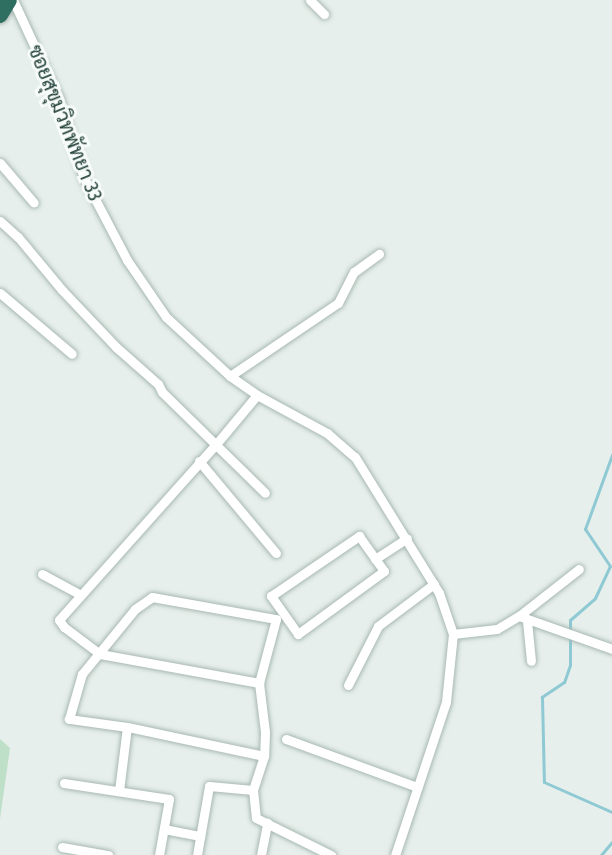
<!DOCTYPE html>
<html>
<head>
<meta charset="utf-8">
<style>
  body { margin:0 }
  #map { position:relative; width:612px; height:855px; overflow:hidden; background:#e6efeb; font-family:"Fira Sans Condensed",Sarabun,sans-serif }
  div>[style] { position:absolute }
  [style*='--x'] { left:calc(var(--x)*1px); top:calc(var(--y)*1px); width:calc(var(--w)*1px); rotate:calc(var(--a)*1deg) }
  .green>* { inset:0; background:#bfe0c8 }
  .stream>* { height:3px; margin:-1.5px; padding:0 1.5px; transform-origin:1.5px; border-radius:1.5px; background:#8ec9d4 }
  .roads { filter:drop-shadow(0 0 2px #a8b8b2) drop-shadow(0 0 2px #a8b8b2) }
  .street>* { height:9px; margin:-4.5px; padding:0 4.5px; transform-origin:4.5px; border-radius:4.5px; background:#fff }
  .highway>* { height:16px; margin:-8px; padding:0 8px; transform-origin:8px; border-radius:8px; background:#2f6f62 }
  span { translate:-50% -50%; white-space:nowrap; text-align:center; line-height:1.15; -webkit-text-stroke:6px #f7fbf9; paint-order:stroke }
  .street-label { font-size:20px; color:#24423a }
</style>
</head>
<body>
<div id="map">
  <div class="green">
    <div style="clip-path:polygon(0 739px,10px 748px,0 819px)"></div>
  </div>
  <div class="stream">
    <div style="--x:570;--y:631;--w:11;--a:-90"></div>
    <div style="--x:570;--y:620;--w:33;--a:-41"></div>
    <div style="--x:595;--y:598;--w:35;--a:-65"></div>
    <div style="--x:610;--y:566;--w:45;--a:-124"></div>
    <div style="--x:585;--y:529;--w:79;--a:-70"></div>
    <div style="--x:570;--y:638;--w:27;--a:90"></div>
    <div style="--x:570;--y:665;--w:18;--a:109"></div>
    <div style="--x:564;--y:682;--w:27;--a:146"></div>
    <div style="--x:542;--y:697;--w:85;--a:88.7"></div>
    <div style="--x:544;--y:782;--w:74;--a:23.8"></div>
    <div style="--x:601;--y:855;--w:17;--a:-50"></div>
  </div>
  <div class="roads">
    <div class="street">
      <div style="--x:13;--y:0;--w:107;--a:65.1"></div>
      <div style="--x:58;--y:97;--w:85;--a:72.2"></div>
      <div style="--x:84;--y:178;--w:93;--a:62.3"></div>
      <div style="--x:127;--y:260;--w:69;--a:55.6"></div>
      <div style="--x:166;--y:317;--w:87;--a:42.7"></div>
      <div style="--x:230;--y:376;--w:33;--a:35"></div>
      <div style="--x:257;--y:395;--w:80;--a:28.5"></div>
      <div style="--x:327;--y:433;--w:37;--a:41"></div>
      <div style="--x:355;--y:457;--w:160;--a:58.3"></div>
      <div style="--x:439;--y:593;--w:43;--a:71.1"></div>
      <div style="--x:453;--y:634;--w:68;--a:95.9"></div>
      <div style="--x:446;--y:702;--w:161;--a:108.4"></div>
      <div style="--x:310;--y:0;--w:20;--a:45"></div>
      <div style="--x:0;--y:163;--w:52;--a:49.6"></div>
      <div style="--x:0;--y:221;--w:24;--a:42"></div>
      <div style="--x:18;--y:237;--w:69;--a:50.3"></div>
      <div style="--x:62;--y:290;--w:79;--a:46.5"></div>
      <div style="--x:116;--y:347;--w:56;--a:41.4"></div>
      <div style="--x:158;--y:384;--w:9;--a:63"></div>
      <div style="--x:162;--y:392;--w:144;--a:44.4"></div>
      <div style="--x:0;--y:293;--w:94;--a:40.3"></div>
      <div style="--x:230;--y:376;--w:130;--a:-34.1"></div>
      <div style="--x:338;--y:303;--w:35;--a:-63"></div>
      <div style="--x:354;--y:272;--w:31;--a:-36"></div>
      <div style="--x:257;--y:395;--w:62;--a:129.8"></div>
      <div style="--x:217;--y:443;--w:237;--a:131.8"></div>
      <div style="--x:59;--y:620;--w:9;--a:54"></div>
      <div style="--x:64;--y:627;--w:45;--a:36.9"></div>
      <div style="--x:100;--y:654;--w:162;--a:10.3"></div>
      <div style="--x:199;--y:461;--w:120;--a:50.1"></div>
      <div style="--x:359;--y:536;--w:43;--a:54.5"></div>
      <div style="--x:384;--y:571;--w:107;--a:143.8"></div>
      <div style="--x:298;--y:634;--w:47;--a:-125.4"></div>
      <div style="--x:271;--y:596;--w:107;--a:-34.3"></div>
      <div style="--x:375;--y:559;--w:38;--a:-33"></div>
      <div style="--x:42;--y:574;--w:44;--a:28.3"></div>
      <div style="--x:519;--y:616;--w:99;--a:19.5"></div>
      <div style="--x:527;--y:621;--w:40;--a:84.3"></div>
      <div style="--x:453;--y:634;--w:44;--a:-6.5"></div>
      <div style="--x:497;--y:629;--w:26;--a:-31"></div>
      <div style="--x:519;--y:616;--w:76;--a:-38.1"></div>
      <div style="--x:348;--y:685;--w:66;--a:-63"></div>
      <div style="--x:378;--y:626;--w:70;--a:-36.9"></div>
      <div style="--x:286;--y:739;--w:140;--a:20.1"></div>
      <div style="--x:264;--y:756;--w:140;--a:-168"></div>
      <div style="--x:127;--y:727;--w:59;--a:-172.1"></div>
      <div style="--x:69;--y:719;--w:47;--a:-73.9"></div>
      <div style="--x:82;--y:674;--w:84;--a:-50.8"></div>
      <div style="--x:135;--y:609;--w:21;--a:-35"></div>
      <div style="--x:152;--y:597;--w:126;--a:10.1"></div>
      <div style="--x:276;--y:619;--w:66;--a:104.9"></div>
      <div style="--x:259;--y:683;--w:49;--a:83"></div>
      <div style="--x:265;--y:732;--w:24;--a:92"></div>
      <div style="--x:264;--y:756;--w:36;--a:108"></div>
      <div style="--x:253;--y:790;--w:28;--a:84"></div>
      <div style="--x:256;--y:818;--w:84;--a:26.3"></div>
      <div style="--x:64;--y:783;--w:106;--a:8.7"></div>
      <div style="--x:169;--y:799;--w:57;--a:100.1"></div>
      <div style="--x:119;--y:791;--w:64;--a:-82.9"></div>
      <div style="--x:164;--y:829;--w:37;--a:11"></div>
      <div style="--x:62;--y:847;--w:47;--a:9.9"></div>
      <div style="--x:197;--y:855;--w:70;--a:-80.1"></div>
      <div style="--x:209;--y:786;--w:44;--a:5.2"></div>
      <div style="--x:261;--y:855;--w:33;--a:-79"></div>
    </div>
    <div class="highway">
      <div style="--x:0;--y:15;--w:17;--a:-59"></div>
    </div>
  </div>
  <div class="street-label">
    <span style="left:65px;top:123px;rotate:68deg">ซอยสุขุมวิทพัทยา 33</span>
  </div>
</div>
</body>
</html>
